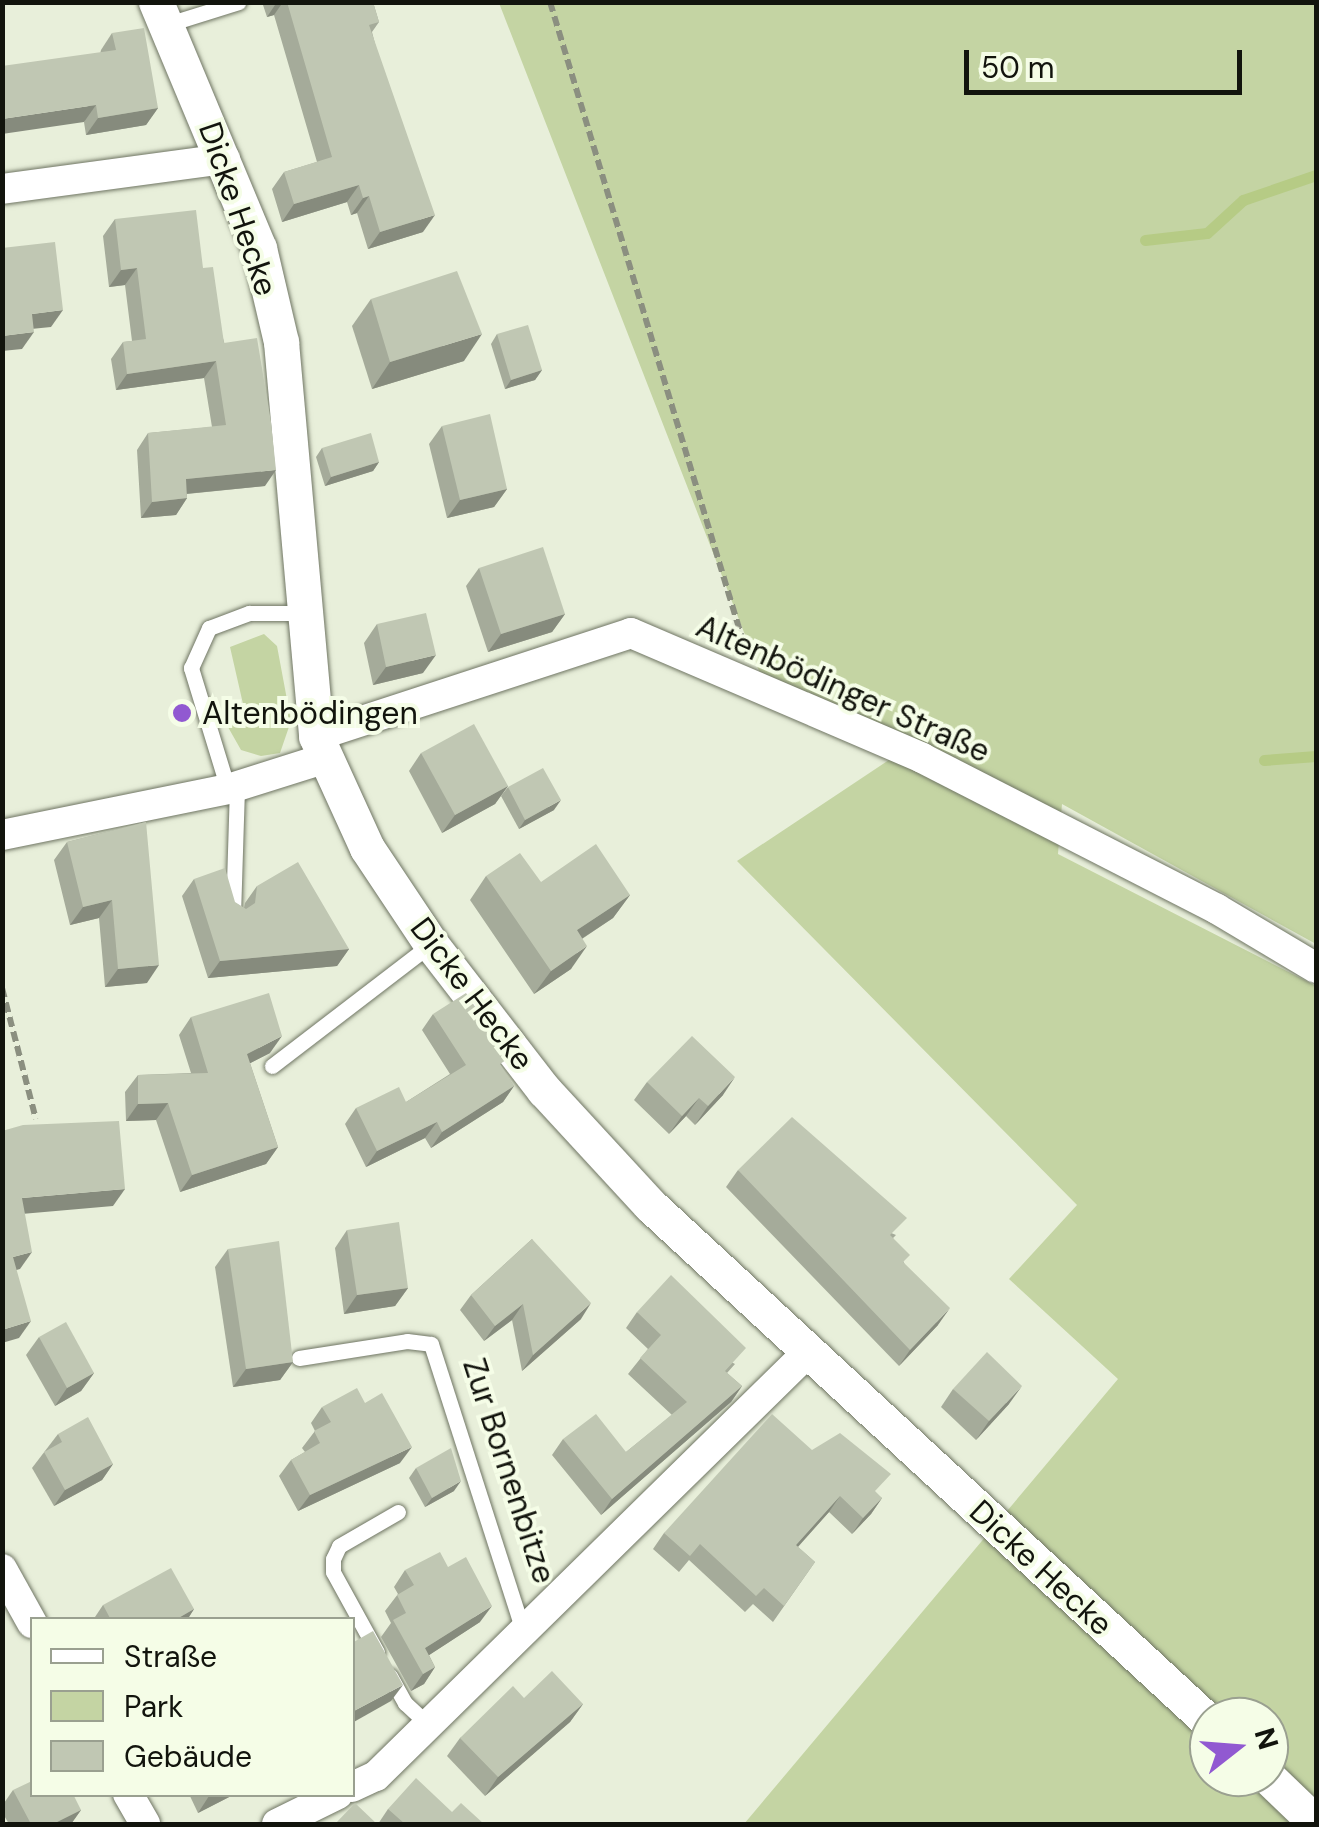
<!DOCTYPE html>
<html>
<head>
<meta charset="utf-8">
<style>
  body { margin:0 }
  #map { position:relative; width:1319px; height:1827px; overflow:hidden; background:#e8efda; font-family:"DM Sans",sans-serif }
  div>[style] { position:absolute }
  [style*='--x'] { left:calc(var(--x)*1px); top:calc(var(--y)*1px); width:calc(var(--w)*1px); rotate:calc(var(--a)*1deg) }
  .green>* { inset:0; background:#c4d4a3 }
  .stream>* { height:11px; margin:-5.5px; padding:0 5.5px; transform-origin:5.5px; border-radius:5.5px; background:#b6cb85 }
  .path>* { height:6px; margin-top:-3px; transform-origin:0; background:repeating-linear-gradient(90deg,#8b8f80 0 10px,transparent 0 15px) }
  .roads { filter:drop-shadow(0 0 2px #6f7563) drop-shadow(0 0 2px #6f7563) }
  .service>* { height:15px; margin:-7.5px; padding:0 7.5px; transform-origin:7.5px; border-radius:7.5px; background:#fff }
  .minor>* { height:30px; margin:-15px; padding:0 15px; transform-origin:15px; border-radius:15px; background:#fff }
  .tertiary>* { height:35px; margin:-17.5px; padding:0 17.5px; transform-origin:17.5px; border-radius:17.5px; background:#fff }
  .wall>* { inset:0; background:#a5ab9a }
  .shaded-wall>* { inset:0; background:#868b7d }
  .building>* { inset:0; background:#c0c7b3 }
  .dots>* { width:28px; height:28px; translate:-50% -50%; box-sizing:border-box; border:5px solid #f5fde7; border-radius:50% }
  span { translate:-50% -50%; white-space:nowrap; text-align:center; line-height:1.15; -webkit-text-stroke:8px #f5fde7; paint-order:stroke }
  .street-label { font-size:32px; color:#12140d }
  .poi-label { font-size:32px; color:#12140d }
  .left { translate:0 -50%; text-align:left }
  .frame { position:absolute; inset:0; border:5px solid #12140d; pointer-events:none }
  .legend { position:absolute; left:30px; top:1617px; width:325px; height:180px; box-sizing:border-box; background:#f5fde7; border:2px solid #9aa090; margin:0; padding:12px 18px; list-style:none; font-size:30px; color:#12140d }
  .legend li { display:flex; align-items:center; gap:20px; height:50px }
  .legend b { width:50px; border:2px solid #9aa090 }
  .north { position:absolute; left:1189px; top:1697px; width:100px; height:100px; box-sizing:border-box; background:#f5fde7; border:2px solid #9aa090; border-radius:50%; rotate:73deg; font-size:28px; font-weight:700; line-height:40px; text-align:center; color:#12140d }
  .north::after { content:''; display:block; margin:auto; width:35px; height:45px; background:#9159d1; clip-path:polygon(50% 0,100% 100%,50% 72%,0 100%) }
  .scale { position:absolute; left:964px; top:50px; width:278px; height:45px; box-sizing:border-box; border:5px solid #12140d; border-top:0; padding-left:12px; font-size:30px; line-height:35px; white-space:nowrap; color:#12140d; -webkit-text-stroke:8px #f5fde7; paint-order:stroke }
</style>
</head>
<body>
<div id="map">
  <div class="green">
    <div style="clip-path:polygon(evenodd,499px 3px,1316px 3px,1316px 944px,1062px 804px,1058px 854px,1316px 986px,1316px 1824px,744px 1824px,1118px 1379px,1009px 1279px,1077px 1205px,737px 861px,913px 744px,761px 676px,499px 3px,1209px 1717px,1269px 1717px,1269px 1777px,1209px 1777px,1209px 1717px)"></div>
    <div style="clip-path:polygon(264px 634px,277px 646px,291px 721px,280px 753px,261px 756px,241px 750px,224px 720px,246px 717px,230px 647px)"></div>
  </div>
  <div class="stream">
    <div style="--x:1145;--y:240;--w:62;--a:-6.4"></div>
    <div style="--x:1207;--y:233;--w:49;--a:-42.5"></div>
    <div style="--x:1243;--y:200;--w:77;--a:-18.9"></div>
    <div style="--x:1264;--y:760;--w:52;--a:-4.4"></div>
  </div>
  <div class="path">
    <div style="--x:550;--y:2;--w:675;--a:73.2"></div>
    <div style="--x:2;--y:988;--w:135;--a:75.5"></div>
  </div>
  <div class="roads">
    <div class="service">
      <div style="--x:165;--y:25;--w:77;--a:-17.3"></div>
      <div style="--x:228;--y:789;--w:127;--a:-107"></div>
      <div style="--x:191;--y:668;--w:44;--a:-65.8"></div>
      <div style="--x:209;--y:628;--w:43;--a:-20.6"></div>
      <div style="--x:249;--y:613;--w:55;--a:0"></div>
      <div style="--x:233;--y:915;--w:129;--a:-88.2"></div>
      <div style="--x:272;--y:1066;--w:200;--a:-37.5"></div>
      <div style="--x:299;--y:1358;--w:109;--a:-8.9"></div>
      <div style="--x:407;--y:1341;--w:24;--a:7"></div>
      <div style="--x:431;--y:1344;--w:304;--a:72.2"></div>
      <div style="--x:377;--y:1652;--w:91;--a:-118.8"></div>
      <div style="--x:333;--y:1572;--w:13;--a:-90"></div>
      <div style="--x:333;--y:1559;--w:14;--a:-65"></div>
      <div style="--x:339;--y:1546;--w:68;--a:-30"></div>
      <div style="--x:390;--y:1676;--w:31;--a:61"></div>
      <div style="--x:405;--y:1703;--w:33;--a:43"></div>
    </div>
    <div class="minor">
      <div style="--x:2;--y:189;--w:225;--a:-7.7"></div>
      <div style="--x:316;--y:736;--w:331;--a:-18.1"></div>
      <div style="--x:631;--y:633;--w:317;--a:23.2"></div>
      <div style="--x:922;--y:758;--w:331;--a:27.1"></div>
      <div style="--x:1217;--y:909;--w:115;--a:30.8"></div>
      <div style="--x:2;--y:835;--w:231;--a:-11.5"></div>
      <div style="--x:228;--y:789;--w:100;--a:-17.5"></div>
      <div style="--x:2;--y:1569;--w:62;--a:60.9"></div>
      <div style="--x:352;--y:1787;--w:26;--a:-25"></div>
      <div style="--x:376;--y:1776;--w:601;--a:-44.46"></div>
      <div style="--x:128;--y:1794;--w:34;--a:60"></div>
      <div style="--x:277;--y:1824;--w:68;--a:-26.2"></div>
    </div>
    <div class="tertiary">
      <div style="--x:156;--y:2;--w:267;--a:67.3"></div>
      <div style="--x:259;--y:248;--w:97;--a:76.8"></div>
      <div style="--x:281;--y:342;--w:396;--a:84.9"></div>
      <div style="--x:316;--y:736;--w:123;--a:65.5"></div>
      <div style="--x:367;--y:848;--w:115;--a:56.3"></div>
      <div style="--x:431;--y:944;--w:185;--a:52.3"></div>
      <div style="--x:544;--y:1090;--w:156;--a:47.3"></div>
      <div style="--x:650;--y:1205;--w:761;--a:42.76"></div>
      <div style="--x:1268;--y:1777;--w:66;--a:43.8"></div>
    </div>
  </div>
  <div class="wall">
    <div style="clip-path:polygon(262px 2px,373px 2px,379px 22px,372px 32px,423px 232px,368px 249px,357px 213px,351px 215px,347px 202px,282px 222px,272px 189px,284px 172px,317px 162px,274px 15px,267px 17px)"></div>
    <div style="clip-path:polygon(112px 33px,158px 108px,146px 125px,86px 135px,84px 122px,101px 50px)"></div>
    <div style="clip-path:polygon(115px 219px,203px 268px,265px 486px,187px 494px,187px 498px,176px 515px,141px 518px,137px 450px,148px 433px,212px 427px,204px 378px,116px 390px,111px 359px,123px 342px,132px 341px,125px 285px,109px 287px,103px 236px)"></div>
    <div style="clip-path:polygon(371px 299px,464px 361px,372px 389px,352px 326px)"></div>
    <div style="clip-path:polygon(497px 334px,542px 370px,535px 380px,505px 389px,491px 344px)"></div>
    <div style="clip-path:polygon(442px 426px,507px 489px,494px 507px,447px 518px,429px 444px)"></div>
    <div style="clip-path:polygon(322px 448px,379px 462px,373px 471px,325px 486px,316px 457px)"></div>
    <div style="clip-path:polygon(479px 568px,565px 614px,552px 632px,488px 652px,466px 586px)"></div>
    <div style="clip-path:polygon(377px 624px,423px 673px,373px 685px,364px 643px)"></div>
    <div style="clip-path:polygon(421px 753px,508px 786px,495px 804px,442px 833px,409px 771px)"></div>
    <div style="clip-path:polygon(508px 787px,554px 810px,519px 829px,501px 796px)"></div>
    <div style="clip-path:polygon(146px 822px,147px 983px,105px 987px,99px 918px,70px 925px,54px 860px,67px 842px)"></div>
    <div style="clip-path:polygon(486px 876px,541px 882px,630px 895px,613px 918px,582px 939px,571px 969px,534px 994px,470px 900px)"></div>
    <div style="clip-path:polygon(194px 879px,244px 908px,245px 903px,257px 886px,349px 949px,337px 966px,208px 978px,182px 896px)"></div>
    <div style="clip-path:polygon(433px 1014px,502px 1068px,514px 1086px,503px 1102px,431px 1148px,425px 1138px,366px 1167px,345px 1124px,356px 1108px,406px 1102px,450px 1074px,422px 1030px)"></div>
    <div style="clip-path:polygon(191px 1017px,270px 1053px,250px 1063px,278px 1147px,266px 1164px,180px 1192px,156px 1120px,126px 1121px,125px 1092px,138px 1075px,191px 1073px,179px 1035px)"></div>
    <div style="clip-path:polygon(647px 1082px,723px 1095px,695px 1125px,686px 1116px,669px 1134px,634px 1100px)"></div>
    <div style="clip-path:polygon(738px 1170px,896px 1235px,893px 1238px,904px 1263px,938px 1325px,899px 1366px,726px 1187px)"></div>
    <div style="clip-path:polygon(347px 1230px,408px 1288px,395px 1306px,344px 1314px,335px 1248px)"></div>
    <div style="clip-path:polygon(532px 1239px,581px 1319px,522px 1371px,512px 1320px,484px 1341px,460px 1310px,471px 1295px)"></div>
    <div style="clip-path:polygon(228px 1249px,293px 1362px,280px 1380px,233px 1387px,215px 1267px)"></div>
    <div style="clip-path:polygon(637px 1312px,735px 1364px,727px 1373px,742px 1386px,731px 1402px,601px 1515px,552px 1455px,563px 1439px,626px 1452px,672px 1415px,628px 1374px,648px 1349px,626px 1328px)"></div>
    <div style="clip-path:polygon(39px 1337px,94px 1373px,81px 1391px,55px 1406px,26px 1355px)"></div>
    <div style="clip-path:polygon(953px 1389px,1009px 1404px,976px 1440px,941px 1407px)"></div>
    <div style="clip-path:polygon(322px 1407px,400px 1463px,298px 1511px,279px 1476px,291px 1460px,305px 1452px,302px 1448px,315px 1431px,311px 1423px)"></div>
    <div style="clip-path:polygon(58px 1434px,113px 1464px,102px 1480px,54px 1506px,32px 1468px)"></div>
    <div style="clip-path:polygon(812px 1450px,882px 1498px,871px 1514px,852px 1534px,829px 1512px,798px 1547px,815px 1562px,773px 1622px,753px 1604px,745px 1612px,689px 1560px,679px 1572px,653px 1549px,664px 1533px)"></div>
    <div style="clip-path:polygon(416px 1468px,454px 1491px,425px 1507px,409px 1478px)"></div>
    <div style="clip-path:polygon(405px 1570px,480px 1622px,429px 1655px,435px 1667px,424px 1684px,411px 1691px,381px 1637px,391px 1623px,385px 1611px,398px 1594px,394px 1587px)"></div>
    <div style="clip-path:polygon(103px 1605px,194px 1609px,187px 1620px,93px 1620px)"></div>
    <div style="clip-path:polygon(524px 1698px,583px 1704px,570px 1722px,485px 1796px,447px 1756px,460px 1738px)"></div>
    <div style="clip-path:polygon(13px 1790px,81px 1810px,71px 1824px,9px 1824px,2px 1812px,2px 1806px)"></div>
    <div style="clip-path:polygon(189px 1794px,235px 1794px,198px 1813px)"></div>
    <div style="clip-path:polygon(388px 1809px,452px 1812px,484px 1824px,378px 1824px)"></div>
  </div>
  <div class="shaded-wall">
    <div style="clip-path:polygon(277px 2px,283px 2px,274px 15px,267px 17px)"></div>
    <div style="clip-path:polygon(96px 105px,84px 122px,2px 134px,2px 119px)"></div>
    <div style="clip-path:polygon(158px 108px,146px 125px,86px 135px,98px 118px)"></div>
    <div style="clip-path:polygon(359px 185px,347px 202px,282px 222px,294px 204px)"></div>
    <div style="clip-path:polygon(369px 196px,357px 213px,351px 215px,363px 198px)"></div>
    <div style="clip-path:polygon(435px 215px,423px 232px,368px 249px,380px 232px)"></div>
    <div style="clip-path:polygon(137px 268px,125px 285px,109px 287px,121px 270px)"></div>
    <div style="clip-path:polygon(63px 310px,51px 327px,21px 330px,32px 314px)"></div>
    <div style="clip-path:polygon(34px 332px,22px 349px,2px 351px,2px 336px)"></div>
    <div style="clip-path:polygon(482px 334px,464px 361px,372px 389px,390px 362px)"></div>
    <div style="clip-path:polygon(216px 361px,204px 378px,116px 390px,127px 374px)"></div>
    <div style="clip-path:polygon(542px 370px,535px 380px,505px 389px,511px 380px)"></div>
    <div style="clip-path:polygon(379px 462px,373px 471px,325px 486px,331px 477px)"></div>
    <div style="clip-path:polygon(276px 470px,265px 486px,174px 495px,186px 479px)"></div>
    <div style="clip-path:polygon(507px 489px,494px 507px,447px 518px,460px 500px)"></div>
    <div style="clip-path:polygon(187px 498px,176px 515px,141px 518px,152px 502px)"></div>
    <div style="clip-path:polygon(565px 614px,552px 632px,488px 652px,501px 634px)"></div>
    <div style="clip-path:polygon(436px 655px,423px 673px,373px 685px,386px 667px)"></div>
    <div style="clip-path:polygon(508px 786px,495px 804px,442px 833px,455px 815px)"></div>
    <div style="clip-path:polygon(561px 800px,554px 810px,519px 829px,525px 820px)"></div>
    <div style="clip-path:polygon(630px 895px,613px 918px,560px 953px,577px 930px)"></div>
    <div style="clip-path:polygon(112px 900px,99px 918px,70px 925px,83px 907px)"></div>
    <div style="clip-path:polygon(587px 946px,571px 969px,534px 994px,551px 971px)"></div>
    <div style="clip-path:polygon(349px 949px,337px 966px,208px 978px,220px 961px)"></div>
    <div style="clip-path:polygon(159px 965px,147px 983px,105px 987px,118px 969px)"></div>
    <div style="clip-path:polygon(282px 1036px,270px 1053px,235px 1071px,247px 1054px)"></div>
    <div style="clip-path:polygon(735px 1077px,723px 1095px,695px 1125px,708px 1106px)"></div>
    <div style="clip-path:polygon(514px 1086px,503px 1102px,431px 1148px,442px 1132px)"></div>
    <div style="clip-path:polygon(699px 1098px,686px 1116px,669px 1134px,682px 1116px)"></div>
    <div style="clip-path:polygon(168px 1103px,156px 1120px,126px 1121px,138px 1104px)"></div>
    <div style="clip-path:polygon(437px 1122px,425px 1138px,366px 1167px,377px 1151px)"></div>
    <div style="clip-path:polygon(278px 1147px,266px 1164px,180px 1192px,192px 1175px)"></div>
    <div style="clip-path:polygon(125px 1189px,113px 1206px,10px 1215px,22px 1198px)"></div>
    <div style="clip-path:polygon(32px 1252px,20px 1269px,2px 1274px,13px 1257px)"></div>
    <div style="clip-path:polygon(408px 1288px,395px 1306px,344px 1314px,357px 1295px)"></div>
    <div style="clip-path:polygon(591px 1303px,581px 1319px,522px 1371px,533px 1355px)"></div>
    <div style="clip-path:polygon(523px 1304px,512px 1320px,484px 1341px,495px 1326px)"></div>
    <div style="clip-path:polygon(950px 1308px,938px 1325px,899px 1366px,910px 1350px)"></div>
    <div style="clip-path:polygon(31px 1321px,19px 1338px,2px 1343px,2px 1330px)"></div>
    <div style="clip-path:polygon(293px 1362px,280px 1380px,233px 1387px,246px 1369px)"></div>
    <div style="clip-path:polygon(94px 1373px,81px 1391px,55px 1406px,67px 1388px)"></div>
    <div style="clip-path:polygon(742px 1386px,731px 1402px,601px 1515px,612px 1499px)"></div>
    <div style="clip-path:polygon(1022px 1386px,1009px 1404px,976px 1440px,989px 1421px)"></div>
    <div style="clip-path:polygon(412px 1447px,400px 1463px,298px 1511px,310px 1495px)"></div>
    <div style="clip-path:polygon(113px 1464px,102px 1480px,54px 1506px,65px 1490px)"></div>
    <div style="clip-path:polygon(461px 1481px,454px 1491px,425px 1507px,432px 1498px)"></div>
    <div style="clip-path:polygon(840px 1496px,829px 1512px,785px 1561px,796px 1545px)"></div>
    <div style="clip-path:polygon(882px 1498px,871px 1514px,852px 1534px,863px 1518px)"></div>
    <div style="clip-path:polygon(492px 1606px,480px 1622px,417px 1663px,425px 1648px)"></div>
    <div style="clip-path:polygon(194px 1609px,187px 1620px,175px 1620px)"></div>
    <div style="clip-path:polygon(435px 1667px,424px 1684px,411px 1691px,423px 1674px)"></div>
    <div style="clip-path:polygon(403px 1685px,391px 1701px,352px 1723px,352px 1712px)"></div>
    <div style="clip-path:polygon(583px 1704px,570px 1722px,485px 1796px,498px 1777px)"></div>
    <div style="clip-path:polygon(212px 1794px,235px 1794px,198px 1813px,209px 1796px)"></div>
    <div style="clip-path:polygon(81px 1810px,71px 1824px,53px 1824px)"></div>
  </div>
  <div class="building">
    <div style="clip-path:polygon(287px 2px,373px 2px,379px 22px,369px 25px,435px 215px,380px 232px,369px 196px,363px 198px,359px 185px,294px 204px,284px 172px,332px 157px)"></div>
    <div style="clip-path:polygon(144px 28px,158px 108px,98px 118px,96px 105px,2px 119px,2px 66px,116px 50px,112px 33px)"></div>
    <div style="clip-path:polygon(196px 210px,203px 268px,213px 267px,224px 343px,257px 338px,271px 422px,276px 470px,186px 479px,187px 498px,152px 502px,148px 433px,226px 425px,216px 361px,127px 374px,123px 342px,146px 339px,137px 268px,121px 270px,115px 219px)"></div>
    <div style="clip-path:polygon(55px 242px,63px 310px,32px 314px,34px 332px,2px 336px,2px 248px)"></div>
    <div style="clip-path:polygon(457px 271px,482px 334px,390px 362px,371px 299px)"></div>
    <div style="clip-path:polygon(528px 325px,542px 370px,511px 380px,497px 334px)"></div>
    <div style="clip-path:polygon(490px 414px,507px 489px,460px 500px,442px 426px)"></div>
    <div style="clip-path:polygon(371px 433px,379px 462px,331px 477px,322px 448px)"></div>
    <div style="clip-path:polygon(543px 547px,565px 614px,501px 634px,479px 568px)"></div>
    <div style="clip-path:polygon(426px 613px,436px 655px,386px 667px,377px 624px)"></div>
    <div style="clip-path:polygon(474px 724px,508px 786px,455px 815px,421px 753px)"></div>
    <div style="clip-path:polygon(543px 768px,561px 800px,525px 820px,508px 787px)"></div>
    <div style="clip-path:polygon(146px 822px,159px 965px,118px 969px,112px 900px,83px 907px,67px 842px)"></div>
    <div style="clip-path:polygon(596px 844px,630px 895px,577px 930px,587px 946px,551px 971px,486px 876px,520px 853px,541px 882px)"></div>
    <div style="clip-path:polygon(298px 862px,349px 949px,220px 961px,194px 879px,225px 868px,235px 902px,246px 909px,255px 903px,257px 886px)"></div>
    <div style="clip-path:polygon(269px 993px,282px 1036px,247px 1054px,278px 1147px,192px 1175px,168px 1103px,138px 1104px,138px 1075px,208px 1073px,191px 1017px)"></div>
    <div style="clip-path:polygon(466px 993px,509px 1058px,500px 1064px,514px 1086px,442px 1132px,437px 1122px,377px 1151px,356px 1108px,399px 1087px,406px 1102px,466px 1065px,433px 1014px)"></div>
    <div style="clip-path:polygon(692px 1036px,735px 1077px,708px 1106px,699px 1098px,682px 1116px,647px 1082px)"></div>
    <div style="clip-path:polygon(792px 1117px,907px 1218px,890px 1235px,910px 1255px,903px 1262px,950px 1308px,910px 1350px,738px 1170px)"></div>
    <div style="clip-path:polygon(119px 1121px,125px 1189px,22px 1198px,32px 1252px,13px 1257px,31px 1321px,2px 1330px,2px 1131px,23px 1125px)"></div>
    <div style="clip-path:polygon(399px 1222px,408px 1288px,357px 1295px,347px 1230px)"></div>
    <div style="clip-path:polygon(532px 1239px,591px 1303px,533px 1355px,523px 1304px,495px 1326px,471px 1295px)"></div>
    <div style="clip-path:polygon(279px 1241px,293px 1362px,246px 1369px,228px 1249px)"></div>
    <div style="clip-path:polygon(671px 1275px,746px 1348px,725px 1371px,742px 1386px,612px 1499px,563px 1439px,596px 1414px,626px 1452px,687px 1402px,640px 1358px,661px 1335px,637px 1312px)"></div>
    <div style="clip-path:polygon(66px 1322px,94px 1373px,67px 1388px,39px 1337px)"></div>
    <div style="clip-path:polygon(987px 1352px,1022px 1386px,989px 1421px,953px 1389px)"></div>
    <div style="clip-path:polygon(357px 1388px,365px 1403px,382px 1393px,412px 1447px,310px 1495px,291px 1460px,320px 1443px,314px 1431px,331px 1422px,322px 1407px)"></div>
    <div style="clip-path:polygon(772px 1414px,812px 1450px,840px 1433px,891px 1474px,875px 1491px,882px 1498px,863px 1518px,840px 1496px,796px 1545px,815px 1562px,784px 1606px,764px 1588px,756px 1596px,700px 1544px,690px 1556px,664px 1533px)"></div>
    <div style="clip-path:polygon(88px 1417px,113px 1464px,65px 1490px,44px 1452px,62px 1442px,58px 1434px)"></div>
    <div style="clip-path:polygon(451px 1448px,461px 1481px,432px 1498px,416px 1468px)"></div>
    <div style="clip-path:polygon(440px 1552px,448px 1567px,466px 1557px,492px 1606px,425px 1648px,435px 1667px,423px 1674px,393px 1620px,406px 1613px,397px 1595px,414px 1585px,405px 1570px)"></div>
    <div style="clip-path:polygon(171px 1568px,194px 1609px,175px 1620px,111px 1620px,103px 1605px)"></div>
    <div style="clip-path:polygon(373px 1631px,403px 1685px,352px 1712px,352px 1643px)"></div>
    <div style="clip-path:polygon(552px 1671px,583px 1704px,498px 1777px,460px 1738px,513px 1686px,524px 1698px)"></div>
    <div style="clip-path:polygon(416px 1778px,452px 1812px,461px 1803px,484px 1824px,405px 1824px,388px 1809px)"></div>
    <div style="clip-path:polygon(32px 1781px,32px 1794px,73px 1794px,81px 1810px,53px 1824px,31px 1824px,13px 1790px)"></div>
    <div style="clip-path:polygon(355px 1803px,377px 1824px,335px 1824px)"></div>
  </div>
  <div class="dots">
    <div style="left:182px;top:713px;background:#9159d1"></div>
  </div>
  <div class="street-label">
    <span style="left:238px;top:209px;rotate:71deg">Dicke Hecke</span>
    <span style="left:843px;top:689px;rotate:24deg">Altenbödinger Straße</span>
    <span style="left:472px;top:994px;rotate:53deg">Dicke Hecke</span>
    <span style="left:509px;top:1471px;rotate:72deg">Zur Bornenbitze</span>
    <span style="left:1041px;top:1568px;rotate:43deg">Dicke Hecke</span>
  </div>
  <div class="poi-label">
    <span class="left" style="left:202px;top:713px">Altenbödingen</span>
  </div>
  <div class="frame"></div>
  <ul class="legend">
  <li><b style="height:12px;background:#fff"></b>Straße</li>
  <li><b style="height:28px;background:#c4d4a3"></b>Park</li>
  <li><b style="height:28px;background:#c0c7b3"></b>Gebäude</li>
  </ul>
  <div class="north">N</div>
  <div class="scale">50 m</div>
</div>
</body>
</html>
